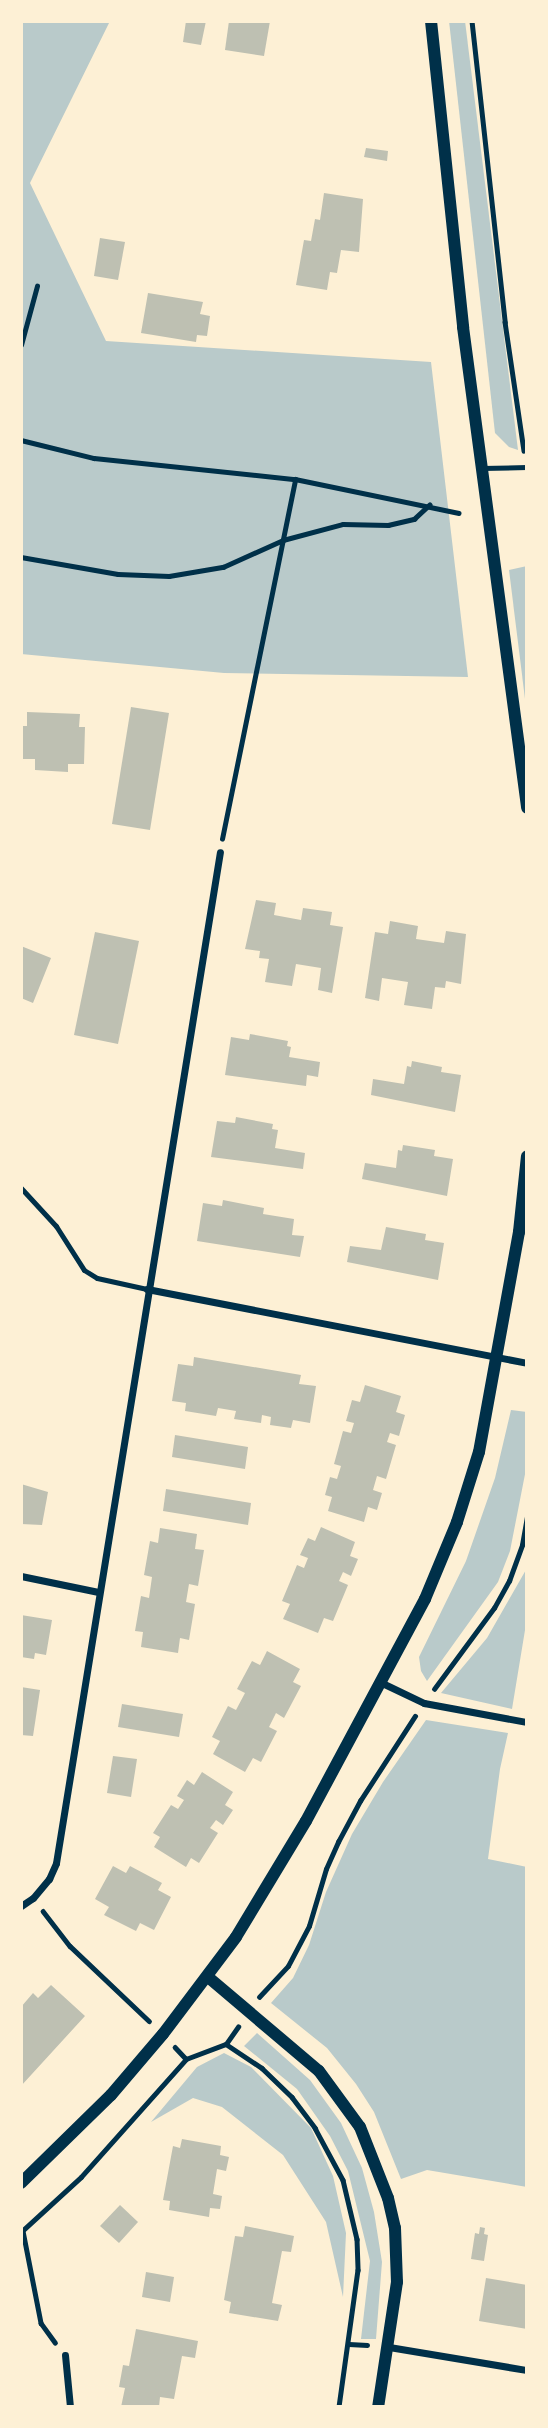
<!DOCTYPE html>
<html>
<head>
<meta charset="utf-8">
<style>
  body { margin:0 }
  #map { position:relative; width:548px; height:2428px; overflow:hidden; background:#fdf0d5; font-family:"Nunito Sans",sans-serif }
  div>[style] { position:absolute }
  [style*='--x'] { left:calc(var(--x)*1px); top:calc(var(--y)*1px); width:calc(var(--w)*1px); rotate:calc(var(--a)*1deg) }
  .green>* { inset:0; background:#b9caca }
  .building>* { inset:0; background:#bec0b2 }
  .path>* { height:4.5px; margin:-2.25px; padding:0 2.25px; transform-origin:2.25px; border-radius:2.25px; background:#003049 }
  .service>* { height:5px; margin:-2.5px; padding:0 2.5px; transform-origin:2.5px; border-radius:2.5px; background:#003049 }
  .minor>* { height:7px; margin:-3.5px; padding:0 3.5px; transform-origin:3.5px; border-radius:3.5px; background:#003049 }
  .tertiary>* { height:12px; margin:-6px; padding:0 6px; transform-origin:6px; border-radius:6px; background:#003049 }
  span { translate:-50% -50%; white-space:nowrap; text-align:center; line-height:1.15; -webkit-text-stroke:7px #fdf0d5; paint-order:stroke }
  .frame { position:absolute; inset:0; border:23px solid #fdf0d5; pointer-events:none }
</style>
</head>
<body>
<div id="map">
  <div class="green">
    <div style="clip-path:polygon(21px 21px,110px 21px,30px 183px,106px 341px,431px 362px,468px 677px,224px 673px,21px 654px)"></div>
    <div style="clip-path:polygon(449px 21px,465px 21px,518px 450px,509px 447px,495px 433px)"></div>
    <div style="clip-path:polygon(527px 566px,527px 715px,509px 570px)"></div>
    <div style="clip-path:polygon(511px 1410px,527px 1412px,527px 1464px,510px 1551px,498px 1582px,427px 1681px,421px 1671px,419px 1657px,466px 1561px,495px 1478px)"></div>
    <div style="clip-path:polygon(527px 1568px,527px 1618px,512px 1709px,441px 1693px,487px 1638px)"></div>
    <div style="clip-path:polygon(426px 1720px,508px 1733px,500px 1769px,488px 1859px,527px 1867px,527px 2187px,427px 2170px,401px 2179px,374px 2112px,356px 2084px,327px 2048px,271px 2003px,293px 1978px,309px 1945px,326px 1892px,352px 1834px,383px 1782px)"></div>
    <div style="clip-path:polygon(257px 2033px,310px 2080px,341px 2123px,362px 2168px,374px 2212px,382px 2262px,376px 2339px,361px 2339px,370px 2261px,348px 2171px,330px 2136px,297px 2089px,244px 2046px)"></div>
    <div style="clip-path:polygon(224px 2053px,251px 2067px,311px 2128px,333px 2176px,346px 2233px,343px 2297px,326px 2222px,283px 2155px,222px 2107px,193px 2098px,151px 2122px,197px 2067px)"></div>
  </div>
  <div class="building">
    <div style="clip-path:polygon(186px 21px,206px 21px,201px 45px,183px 42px)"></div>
    <div style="clip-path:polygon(229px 21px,270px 21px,264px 56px,225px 50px)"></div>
    <div style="clip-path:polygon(366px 148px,388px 151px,387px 161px,364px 157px)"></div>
    <div style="clip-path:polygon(324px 193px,363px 199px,359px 252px,341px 250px,337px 273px,330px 272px,327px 290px,296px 285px,304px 240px,311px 241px,315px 219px,320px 220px)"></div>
    <div style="clip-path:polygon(100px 238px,125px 242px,118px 280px,94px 276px)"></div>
    <div style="clip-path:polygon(148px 293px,203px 302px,200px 314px,210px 316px,207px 336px,197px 335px,196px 342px,141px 333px)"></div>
    <div style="clip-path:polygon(131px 707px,169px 713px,150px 830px,112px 824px)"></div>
    <div style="clip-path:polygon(27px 712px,80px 714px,79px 727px,85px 727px,84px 764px,68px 764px,68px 772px,35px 770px,35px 759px,21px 759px,21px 726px,27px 726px)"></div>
    <div style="clip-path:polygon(256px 900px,276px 903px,274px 915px,301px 920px,303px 908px,332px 912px,330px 925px,343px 927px,332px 993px,318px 990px,321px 968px,296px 964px,292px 986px,265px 982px,269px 959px,259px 958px,260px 951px,245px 949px)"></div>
    <div style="clip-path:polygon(390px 921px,418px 926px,416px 939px,444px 943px,446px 931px,466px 934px,461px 984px,446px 981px,445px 988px,435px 987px,432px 1009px,404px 1005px,408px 982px,382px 978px,379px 1001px,365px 998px,375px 932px,388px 934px)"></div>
    <div style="clip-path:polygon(95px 932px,139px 941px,118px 1044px,74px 1035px)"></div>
    <div style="clip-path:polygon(21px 946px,51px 958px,33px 1003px,21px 998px)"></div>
    <div style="clip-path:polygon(250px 1034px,288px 1041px,287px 1046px,291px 1047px,289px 1057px,320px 1062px,318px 1077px,307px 1075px,306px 1086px,225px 1075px,231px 1037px,249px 1040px)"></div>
    <div style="clip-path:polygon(412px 1061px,442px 1067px,441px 1072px,461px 1075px,455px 1112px,371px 1095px,373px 1079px,404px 1084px,407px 1066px,411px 1067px)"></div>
    <div style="clip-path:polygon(236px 1117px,273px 1124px,272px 1129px,278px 1130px,275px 1148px,305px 1153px,303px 1169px,211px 1157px,217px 1121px,235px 1123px)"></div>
    <div style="clip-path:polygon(403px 1145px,435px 1150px,434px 1156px,453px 1159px,447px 1196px,362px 1179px,365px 1163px,396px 1168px,398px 1150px,402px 1151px)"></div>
    <div style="clip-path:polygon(223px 1200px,264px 1208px,263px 1214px,294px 1219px,292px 1235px,304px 1236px,300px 1257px,197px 1241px,203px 1203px,222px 1206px)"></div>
    <div style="clip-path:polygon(386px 1227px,426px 1234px,425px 1240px,444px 1243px,438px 1280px,347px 1262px,350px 1246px,381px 1250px)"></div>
    <div style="clip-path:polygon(194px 1357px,301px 1375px,299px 1384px,316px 1386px,310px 1423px,293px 1420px,291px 1428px,270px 1425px,271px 1417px,262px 1415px,261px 1423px,234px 1419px,236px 1411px,218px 1408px,216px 1416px,185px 1411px,186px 1403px,172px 1401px,178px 1364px,193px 1366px)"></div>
    <div style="clip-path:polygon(365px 1385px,401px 1396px,396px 1412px,405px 1415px,399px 1436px,390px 1433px,387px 1442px,396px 1445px,386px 1479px,377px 1476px,373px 1490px,382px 1493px,377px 1510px,368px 1507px,364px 1522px,328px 1511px,332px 1497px,325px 1495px,330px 1477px,337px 1479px,341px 1466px,334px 1464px,343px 1431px,351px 1433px,354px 1423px,346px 1421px,352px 1400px,360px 1402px)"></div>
    <div style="clip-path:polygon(175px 1435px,248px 1447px,245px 1469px,172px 1457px)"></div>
    <div style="clip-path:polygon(21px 1484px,48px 1492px,42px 1525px,21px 1524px)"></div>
    <div style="clip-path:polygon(166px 1489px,251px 1503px,248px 1525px,163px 1511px)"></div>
    <div style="clip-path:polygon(321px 1527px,355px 1542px,350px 1556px,358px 1559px,351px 1576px,343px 1572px,339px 1581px,348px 1585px,333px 1621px,324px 1618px,318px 1633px,283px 1619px,290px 1604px,282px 1601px,297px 1565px,304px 1568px,308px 1558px,300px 1555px,308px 1538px,315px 1541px)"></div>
    <div style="clip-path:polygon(160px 1528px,197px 1534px,195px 1549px,204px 1550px,198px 1586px,189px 1584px,186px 1602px,195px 1604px,189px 1640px,180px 1638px,178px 1653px,141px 1647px,143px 1632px,135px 1631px,141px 1596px,149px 1598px,152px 1577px,144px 1575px,150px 1541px,158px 1543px)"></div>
    <div style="clip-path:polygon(21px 1615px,52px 1620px,46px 1655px,35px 1653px,34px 1659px,21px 1657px)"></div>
    <div style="clip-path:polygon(267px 1651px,300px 1669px,293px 1682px,301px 1686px,284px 1718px,276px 1713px,269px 1727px,277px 1731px,261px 1762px,253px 1758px,245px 1772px,213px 1754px,220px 1741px,212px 1737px,228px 1706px,236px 1710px,245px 1693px,237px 1689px,252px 1661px,260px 1665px)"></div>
    <div style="clip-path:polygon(21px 1687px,40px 1690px,33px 1736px,21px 1735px)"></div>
    <div style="clip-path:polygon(122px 1704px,183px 1714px,179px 1737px,118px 1727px)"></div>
    <div style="clip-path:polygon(113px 1756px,137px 1759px,131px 1797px,107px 1793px)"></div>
    <div style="clip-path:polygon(202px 1772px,233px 1792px,225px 1805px,233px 1810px,223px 1825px,216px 1820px,210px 1828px,218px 1833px,199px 1863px,191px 1858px,186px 1867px,154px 1847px,160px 1837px,153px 1833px,171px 1805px,178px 1809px,184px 1800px,177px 1796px,187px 1780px,194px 1785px)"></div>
    <div style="clip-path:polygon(113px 1866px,126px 1873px,130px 1866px,162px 1883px,158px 1890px,171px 1897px,154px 1930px,140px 1923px,136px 1931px,104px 1915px,109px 1907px,95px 1899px)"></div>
    <div style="clip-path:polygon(51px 1985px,85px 2016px,21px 2086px,21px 2007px,33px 1993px,38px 1998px)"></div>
    <div style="clip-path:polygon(182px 2139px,221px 2146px,220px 2155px,229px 2157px,226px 2171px,217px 2169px,213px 2194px,222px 2196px,220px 2209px,210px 2208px,209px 2217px,169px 2210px,170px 2201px,163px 2200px,173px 2146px,180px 2148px)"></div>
    <div style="clip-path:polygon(120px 2205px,138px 2222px,119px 2243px,100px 2226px)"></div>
    <div style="clip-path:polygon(245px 2226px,294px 2236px,291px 2252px,282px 2251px,272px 2303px,282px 2305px,278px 2321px,229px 2313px,231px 2302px,224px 2300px,235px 2236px,243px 2237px)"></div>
    <div style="clip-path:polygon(480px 2227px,485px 2228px,484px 2234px,488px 2235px,484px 2261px,471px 2259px,475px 2233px,479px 2234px)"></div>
    <div style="clip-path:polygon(146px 2272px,174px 2277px,170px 2302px,142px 2297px)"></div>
    <div style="clip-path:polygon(486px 2278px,527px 2285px,527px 2329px,479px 2321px)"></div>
    <div style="clip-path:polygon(136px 2329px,198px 2341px,195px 2358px,182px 2356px,174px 2399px,160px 2397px,159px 2407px,121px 2407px,125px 2388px,119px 2387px,123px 2365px,129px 2366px)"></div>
  </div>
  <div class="path">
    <div style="--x:472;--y:21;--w:303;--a:83.7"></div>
    <div style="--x:505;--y:322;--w:130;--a:81.6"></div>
    <div style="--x:21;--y:345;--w:61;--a:-74.8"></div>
    <div style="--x:21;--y:440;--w:75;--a:13.9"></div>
    <div style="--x:94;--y:458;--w:202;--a:6"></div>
    <div style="--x:295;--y:479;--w:167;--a:11.7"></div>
    <div style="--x:21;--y:557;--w:98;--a:9.9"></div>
    <div style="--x:118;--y:574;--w:51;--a:2.2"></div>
    <div style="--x:169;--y:576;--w:55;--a:-9.5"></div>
    <div style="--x:223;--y:567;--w:66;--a:-24.2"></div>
    <div style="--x:283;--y:540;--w:62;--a:-14.9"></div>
    <div style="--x:343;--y:524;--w:45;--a:1.3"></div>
    <div style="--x:388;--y:525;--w:27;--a:-13"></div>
    <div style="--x:414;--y:519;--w:21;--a:-43"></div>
    <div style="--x:222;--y:839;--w:367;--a:-78.5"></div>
    <div style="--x:434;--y:1689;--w:101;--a:-53.5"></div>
    <div style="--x:494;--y:1608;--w:31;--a:-61"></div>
    <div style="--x:509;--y:1581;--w:38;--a:-70"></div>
    <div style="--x:522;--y:1545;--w:28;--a:-80"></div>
    <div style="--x:43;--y:1911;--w:44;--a:52.4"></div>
    <div style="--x:70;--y:1946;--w:109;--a:43.5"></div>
    <div style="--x:259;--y:1997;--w:42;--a:-46.9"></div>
    <div style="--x:288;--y:1966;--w:45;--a:-62.3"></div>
    <div style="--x:309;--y:1926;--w:59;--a:-73.4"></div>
    <div style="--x:326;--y:1869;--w:30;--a:-66"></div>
    <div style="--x:338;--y:1842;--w:47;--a:-61.8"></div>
    <div style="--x:360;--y:1801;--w:101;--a:-57.1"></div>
    <div style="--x:226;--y:2044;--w:43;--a:33.7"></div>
    <div style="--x:262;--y:2068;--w:42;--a:44"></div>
    <div style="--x:292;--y:2097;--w:39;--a:53"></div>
    <div style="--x:315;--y:2128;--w:59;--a:61.7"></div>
    <div style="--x:343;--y:2180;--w:61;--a:76.7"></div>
    <div style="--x:357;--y:2239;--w:31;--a:88"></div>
    <div style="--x:358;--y:2270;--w:138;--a:97.9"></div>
    <div style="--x:175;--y:2047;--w:16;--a:47"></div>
    <div style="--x:23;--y:2231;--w:94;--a:78.9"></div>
    <div style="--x:41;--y:2323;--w:24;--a:54"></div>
    <div style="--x:21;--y:2232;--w:81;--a:-42.5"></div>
    <div style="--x:81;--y:2177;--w:158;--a:-48.3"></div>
    <div style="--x:186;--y:2059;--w:43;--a:-20.6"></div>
    <div style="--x:226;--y:2044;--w:21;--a:-55"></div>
    <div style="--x:349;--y:2344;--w:18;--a:3"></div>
  </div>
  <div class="service">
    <div style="--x:482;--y:468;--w:45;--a:-1.3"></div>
    <div style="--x:21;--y:1188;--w:52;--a:47.4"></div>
    <div style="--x:56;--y:1226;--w:52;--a:57.5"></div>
    <div style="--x:84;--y:1270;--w:15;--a:32"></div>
    <div style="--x:97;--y:1278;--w:51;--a:12.4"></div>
  </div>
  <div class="minor">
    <div style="--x:147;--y:1289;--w:387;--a:11"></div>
    <div style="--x:21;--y:1576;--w:79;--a:11.7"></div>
    <div style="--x:380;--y:1682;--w:49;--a:25.5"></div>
    <div style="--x:424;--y:1703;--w:105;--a:10.5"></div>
    <div style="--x:21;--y:1906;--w:14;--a:-34"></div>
    <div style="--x:33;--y:1898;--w:25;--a:-50"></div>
    <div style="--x:49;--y:1879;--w:17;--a:-66"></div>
    <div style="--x:56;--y:1863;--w:1024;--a:-80.79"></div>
    <div style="--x:389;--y:2347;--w:140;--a:9.5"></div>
    <div style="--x:65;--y:2355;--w:52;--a:84.5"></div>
  </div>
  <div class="tertiary">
    <div style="--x:431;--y:21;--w:308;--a:84"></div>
    <div style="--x:463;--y:327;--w:485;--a:82.4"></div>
    <div style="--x:208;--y:1977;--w:145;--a:40.3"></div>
    <div style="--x:319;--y:2071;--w:69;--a:53.8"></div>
    <div style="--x:360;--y:2127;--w:76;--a:68.5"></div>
    <div style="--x:388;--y:2198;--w:31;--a:77"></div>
    <div style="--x:395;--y:2228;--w:54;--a:87.9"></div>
    <div style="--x:397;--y:2282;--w:126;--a:98.6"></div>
    <div style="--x:21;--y:2183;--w:126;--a:-44.4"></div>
    <div style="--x:111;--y:2095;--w:80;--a:-49.6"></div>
    <div style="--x:163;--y:2034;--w:121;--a:-53"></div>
    <div style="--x:236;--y:1937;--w:135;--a:-58.9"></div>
    <div style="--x:306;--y:1821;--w:252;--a:-61.8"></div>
    <div style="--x:425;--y:1599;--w:83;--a:-67.4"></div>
    <div style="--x:457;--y:1522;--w:73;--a:-72.6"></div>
    <div style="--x:479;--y:1452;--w:224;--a:-79.7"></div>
    <div style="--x:519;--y:1232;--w:76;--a:-84"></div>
  </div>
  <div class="frame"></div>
</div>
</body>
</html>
